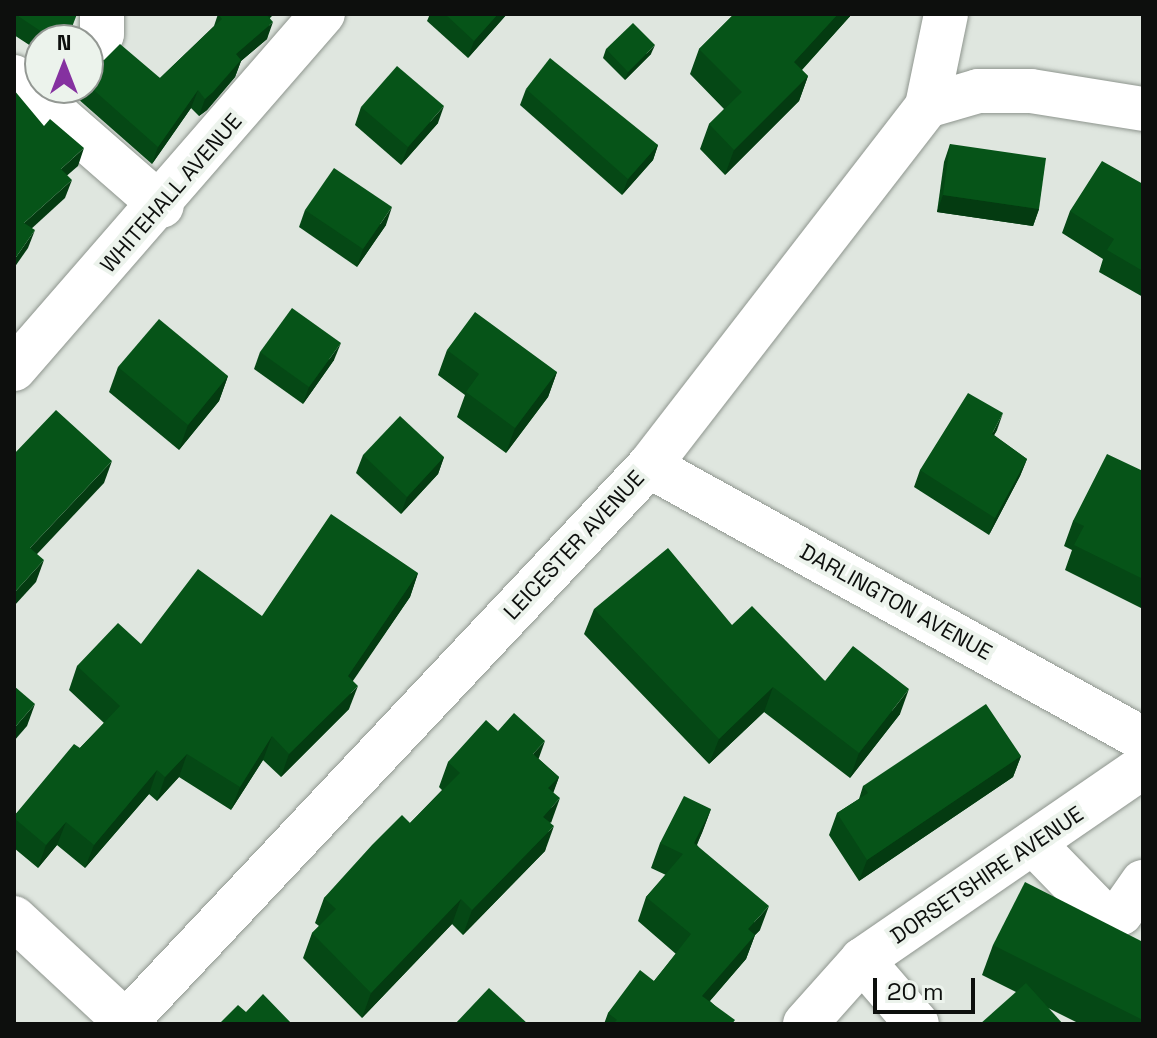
<!DOCTYPE html>
<html>
<head>
<meta charset="utf-8">
<style>
  body { margin:0 }
  #map { position:relative; width:1157px; height:1038px; overflow:hidden; background:#dfe6df; font-family:"Space Grotesk",sans-serif }
  div>[style] { position:absolute }
  [style*='--x'] { left:calc(var(--x)*1px); top:calc(var(--y)*1px); width:calc(var(--w)*1px); rotate:calc(var(--a)*1deg) }
  .roads { filter:drop-shadow(0 0 2px #8e958e) drop-shadow(0 0 2px #8e958e) }
  .minor>* { height:44px; margin:-22px; padding:0 22px; transform-origin:22px; border-radius:22px; background:#fff }
  .wall>* { inset:0; background:#054815 }
  .shaded-wall>* { inset:0; background:#043b11 }
  .building>* { inset:0; background:#065418 }
  span { translate:-50% -50%; white-space:nowrap; text-align:center; line-height:1.15; -webkit-text-stroke:8px #ecf3ec; paint-order:stroke }
  .street-label { font-size:22px; color:#0d0f0d }
  .frame { position:absolute; inset:0; border:16px solid #0d0f0d; pointer-events:none }
  .north { position:absolute; left:24px; top:24px; width:80px; height:80px; box-sizing:border-box; background:#ecf3ec; border:2px solid #939893; border-radius:50%; rotate:0deg; font-size:22px; font-weight:700; line-height:32px; text-align:center; color:#0d0f0d }
  .north::after { content:''; display:block; margin:auto; width:28px; height:36px; background:#8531a0; clip-path:polygon(50% 0,100% 100%,50% 72%,0 100%) }
  .scale { position:absolute; left:873px; top:978px; width:102px; height:36px; box-sizing:border-box; border:4px solid #0d0f0d; border-top:0; padding-left:10px; font-size:24px; line-height:28px; white-space:nowrap; color:#0d0f0d; -webkit-text-stroke:6px #ecf3ec; paint-order:stroke }
</style>
</head>
<body>
<div id="map">
  <div class="roads">
    <div class="minor">
      <div style="--x:88;--y:54;--w:24;--a:-55"></div>
      <div style="--x:102;--y:34;--w:20;--a:-90"></div>
      <div style="--x:14;--y:77;--w:196;--a:41.1"></div>
      <div style="--x:927;--y:106;--w:53;--a:-16.4"></div>
      <div style="--x:978;--y:91;--w:53;--a:0"></div>
      <div style="--x:1031;--y:91;--w:113;--a:9.1"></div>
      <div style="--x:14;--y:369;--w:471;--a:-49"></div>
      <div style="--x:649;--y:466;--w:564;--a:28.93"></div>
      <div style="--x:1033;--y:843;--w:100;--a:45.8"></div>
      <div style="--x:1103;--y:915;--w:18;--a:-6"></div>
      <div style="--x:1121;--y:913;--w:38;--a:-55"></div>
      <div style="--x:14;--y:918;--w:153;--a:42.9"></div>
      <div style="--x:862;--y:960;--w:84;--a:49.3"></div>
      <div style="--x:124;--y:1024;--w:766;--a:-46.75"></div>
      <div style="--x:649;--y:466;--w:455;--a:-52.3"></div>
      <div style="--x:927;--y:106;--w:94;--a:-78.3"></div>
      <div style="--x:805;--y:1024;--w:86;--a:-48.3"></div>
      <div style="--x:862;--y:960;--w:341;--a:-34.5"></div>
    </div>
  </div>
  <div class="wall">
    <div style="clip-path:polygon(14px 14px,69px 35px,72px 40px,40px 40px,40px 52px,14px 35px)"></div>
    <div style="clip-path:polygon(218px 14px,274px 14px,270px 18px,267px 39px,241px 61px,235px 77px,207px 110px,199px 116px,191px 108px,152px 164px,77px 98px,80px 88px,88px 88px,88px 58px,160px 78px,214px 26px)"></div>
    <div style="clip-path:polygon(430px 14px,507px 14px,468px 58px,427px 21px)"></div>
    <div style="clip-path:polygon(734px 14px,852px 14px,802px 70px,808px 76px,799px 101px,725px 175px,700px 149px,709px 124px,724px 109px,690px 74px,699px 49px)"></div>
    <div style="clip-path:polygon(606px 49px,651px 54px,625px 80px,603px 58px)"></div>
    <div style="clip-path:polygon(526px 89px,658px 145px,653px 160px,622px 195px,520px 105px)"></div>
    <div style="clip-path:polygon(361px 107px,438px 123px,401px 165px,355px 125px)"></div>
    <div style="clip-path:polygon(950px 144px,1039px 209px,1033px 226px,937px 212px,944px 162px)"></div>
    <div style="clip-path:polygon(1143px 184px,1143px 297px,1099px 272px,1103px 259px,1062px 233px,1070px 211px)"></div>
    <div style="clip-path:polygon(305px 210px,386px 225px,357px 267px,299px 227px)"></div>
    <div style="clip-path:polygon(447px 350px,557px 372px,548px 397px,506px 453px,457px 417px,465px 395px,438px 375px)"></div>
    <div style="clip-path:polygon(260px 352px,334px 360px,303px 404px,254px 369px)"></div>
    <div style="clip-path:polygon(118px 367px,228px 376px,219px 401px,179px 450px,109px 392px)"></div>
    <div style="clip-path:polygon(997px 430px,994px 435px,1027px 459px,1020px 476px,989px 535px,914px 487px,920px 470px)"></div>
    <div style="clip-path:polygon(363px 455px,444px 457px,438px 474px,401px 514px,356px 473px)"></div>
    <div style="clip-path:polygon(1143px 471px,1143px 609px,1065px 570px,1072px 550px,1064px 546px,1073px 521px)"></div>
    <div style="clip-path:polygon(418px 573px,410px 597px,352px 681px,349px 709px,281px 777px,263px 760px,231px 810px,179px 777px,157px 801px,149px 794px,85px 868px,57px 845px,38px 868px,14px 848px,14px 816px,104px 723px,69px 690px,77px 666px,141px 644px,262px 616px)"></div>
    <div style="clip-path:polygon(594px 609px,732px 625px,825px 681px,900px 714px,850px 778px,764px 712px,709px 764px,584px 634px)"></div>
    <div style="clip-path:polygon(498px 731px,539px 759px,559px 777px,553px 792px,550px 823px,545px 851px,463px 935px,452px 924px,362px 1018px,303px 958px,312px 933px,319px 926px,315px 923px,324px 898px,410px 823px,442px 790px,439px 787px,448px 762px)"></div>
    <div style="clip-path:polygon(1021px 756px,1013px 777px,859px 881px,829px 835px,837px 813px,859px 799px,863px 786px)"></div>
    <div style="clip-path:polygon(711px 809px,697px 845px,760px 930px,755px 935px,746px 959px,710px 1001px,734px 1024px,604px 1024px,608px 1013px,654px 981px,676px 954px,638px 921px,646px 897px,666px 875px,651px 868px,660px 843px)"></div>
    <div style="clip-path:polygon(1143px 942px,1143px 1024px,1080px 1024px,982px 975px,993px 945px)"></div>
  </div>
  <div class="shaded-wall">
    <div style="clip-path:polygon(498px 14px,507px 14px,468px 58px,474px 41px)"></div>
    <div style="clip-path:polygon(838px 14px,852px 14px,785px 88px,794px 62px)"></div>
    <div style="clip-path:polygon(273px 22px,267px 39px,241px 61px,235px 77px,207px 110px,199px 116px,205px 99px,236px 54px)"></div>
    <div style="clip-path:polygon(655px 45px,651px 54px,625px 80px,628px 72px)"></div>
    <div style="clip-path:polygon(808px 76px,799px 101px,725px 175px,734px 150px)"></div>
    <div style="clip-path:polygon(198px 90px,191px 108px,152px 164px,158px 147px)"></div>
    <div style="clip-path:polygon(444px 106px,438px 123px,401px 165px,408px 147px)"></div>
    <div style="clip-path:polygon(658px 145px,653px 160px,622px 195px,628px 179px)"></div>
    <div style="clip-path:polygon(84px 148px,78px 166px,55px 186px,61px 169px)"></div>
    <div style="clip-path:polygon(72px 180px,65px 198px,18px 241px,24px 223px)"></div>
    <div style="clip-path:polygon(943px 195px,1039px 209px,1033px 226px,937px 212px)"></div>
    <div style="clip-path:polygon(392px 207px,386px 225px,357px 267px,363px 249px)"></div>
    <div style="clip-path:polygon(35px 230px,28px 248px,14px 268px,14px 260px)"></div>
    <div style="clip-path:polygon(341px 343px,334px 360px,303px 404px,309px 387px)"></div>
    <div style="clip-path:polygon(557px 372px,548px 397px,506px 453px,515px 428px)"></div>
    <div style="clip-path:polygon(228px 376px,219px 401px,179px 450px,188px 425px)"></div>
    <div style="clip-path:polygon(1003px 413px,997px 430px,985px 451px,992px 434px)"></div>
    <div style="clip-path:polygon(444px 457px,438px 474px,401px 514px,407px 497px)"></div>
    <div style="clip-path:polygon(1027px 459px,1020px 476px,989px 535px,995px 518px)"></div>
    <div style="clip-path:polygon(112px 461px,104px 483px,22px 570px,30px 548px)"></div>
    <div style="clip-path:polygon(44px 560px,36px 582px,14px 606px,14px 593px)"></div>
    <div style="clip-path:polygon(418px 573px,410px 597px,340px 700px,348px 676px)"></div>
    <div style="clip-path:polygon(358px 686px,349px 709px,281px 777px,289px 754px)"></div>
    <div style="clip-path:polygon(773px 687px,764px 712px,709px 764px,719px 739px)"></div>
    <div style="clip-path:polygon(909px 689px,900px 714px,850px 778px,859px 753px)"></div>
    <div style="clip-path:polygon(35px 704px,27px 726px,14px 741px,14px 733px,16px 726px)"></div>
    <div style="clip-path:polygon(272px 736px,263px 760px,231px 810px,240px 787px)"></div>
    <div style="clip-path:polygon(545px 741px,536px 766px,533px 754px)"></div>
    <div style="clip-path:polygon(187px 754px,179px 777px,157px 801px,165px 777px)"></div>
    <div style="clip-path:polygon(1021px 756px,1013px 777px,859px 881px,867px 860px)"></div>
    <div style="clip-path:polygon(157px 770px,149px 794px,85px 868px,94px 845px)"></div>
    <div style="clip-path:polygon(559px 777px,550px 802px,548px 788px)"></div>
    <div style="clip-path:polygon(560px 798px,551px 823px,543px 817px)"></div>
    <div style="clip-path:polygon(711px 809px,702px 833px,686px 867px,694px 843px)"></div>
    <div style="clip-path:polygon(66px 822px,57px 845px,38px 868px,46px 845px)"></div>
    <div style="clip-path:polygon(554px 826px,545px 851px,463px 935px,472px 910px)"></div>
    <div style="clip-path:polygon(461px 899px,452px 924px,362px 1018px,371px 993px)"></div>
    <div style="clip-path:polygon(769px 906px,760px 930px,755px 935px,746px 959px,693px 1020px,702px 996px,748px 929px)"></div>
  </div>
  <div class="building">
    <div style="clip-path:polygon(15px 14px,77px 14px,69px 35px,72px 40px,54px 40px)"></div>
    <div style="clip-path:polygon(218px 14px,266px 14px,273px 22px,236px 54px,241px 60px,213px 92px,205px 99px,198px 90px,158px 147px,88px 85px,88px 75px,95px 68px,88px 63px,88px 58px,104px 60px,120px 44px,160px 78px,222px 19px)"></div>
    <div style="clip-path:polygon(445px 14px,498px 14px,474px 41px)"></div>
    <div style="clip-path:polygon(734px 14px,838px 14px,794px 62px,808px 76px,734px 150px,709px 124px,742px 92px,699px 49px)"></div>
    <div style="clip-path:polygon(633px 23px,655px 45px,628px 72px,606px 49px)"></div>
    <div style="clip-path:polygon(550px 58px,658px 145px,628px 179px,526px 89px)"></div>
    <div style="clip-path:polygon(397px 66px,444px 106px,408px 147px,361px 107px)"></div>
    <div style="clip-path:polygon(14px 90px,44px 126px,50px 119px,84px 148px,61px 169px,72px 180px,24px 223px,35px 230px,14px 260px)"></div>
    <div style="clip-path:polygon(950px 144px,1046px 158px,1039px 209px,943px 195px)"></div>
    <div style="clip-path:polygon(1102px 161px,1143px 184px,1143px 271px,1107px 250px,1114px 239px,1070px 211px)"></div>
    <div style="clip-path:polygon(334px 168px,392px 207px,363px 249px,305px 210px)"></div>
    <div style="clip-path:polygon(292px 308px,341px 343px,309px 387px,260px 352px)"></div>
    <div style="clip-path:polygon(475px 312px,557px 372px,515px 428px,466px 392px,479px 374px,447px 350px)"></div>
    <div style="clip-path:polygon(159px 319px,228px 376px,188px 425px,118px 367px)"></div>
    <div style="clip-path:polygon(968px 393px,1003px 413px,992px 434px,1027px 459px,995px 518px,920px 470px)"></div>
    <div style="clip-path:polygon(56px 410px,112px 461px,30px 548px,44px 560px,14px 593px,14px 454px)"></div>
    <div style="clip-path:polygon(400px 416px,444px 457px,407px 497px,363px 455px)"></div>
    <div style="clip-path:polygon(1107px 454px,1143px 471px,1143px 579px,1074px 545px,1084px 526px,1073px 521px)"></div>
    <div style="clip-path:polygon(331px 514px,418px 573px,348px 676px,358px 686px,289px 754px,272px 736px,240px 787px,187px 754px,165px 777px,157px 770px,94px 845px,66px 822px,46px 845px,14px 818px,14px 816px,74px 744px,80px 748px,120px 706px,77px 666px,118px 623px,141px 644px,198px 569px,262px 616px)"></div>
    <div style="clip-path:polygon(668px 548px,732px 625px,752px 606px,825px 681px,853px 646px,909px 689px,859px 753px,773px 687px,719px 739px,594px 609px)"></div>
    <div style="clip-path:polygon(14px 686px,35px 704px,16px 726px,14px 724px)"></div>
    <div style="clip-path:polygon(986px 704px,1021px 756px,867px 860px,837px 813px,868px 793px,863px 786px)"></div>
    <div style="clip-path:polygon(514px 713px,545px 741px,533px 754px,559px 777px,548px 788px,560px 798px,543px 817px,554px 826px,472px 910px,461px 899px,371px 993px,312px 933px,336px 909px,324px 898px,372px 845px,402px 815px,410px 823px,460px 773px,448px 762px,486px 720px,498px 731px)"></div>
    <div style="clip-path:polygon(684px 796px,711px 809px,694px 843px,769px 906px,748px 929px,755px 935px,702px 996px,735px 1020px,732px 1024px,613px 1024px,617px 1020px,608px 1013px,640px 970px,654px 981px,691px 934px,646px 897px,683px 854px,660px 843px)"></div>
    <div style="clip-path:polygon(1025px 882px,1143px 942px,1143px 1020px,993px 945px)"></div>
    <div style="clip-path:polygon(1026px 983px,1063px 1024px,980px 1024px)"></div>
    <div style="clip-path:polygon(489px 988px,528px 1024px,455px 1024px)"></div>
    <div style="clip-path:polygon(263px 994px,292px 1024px,219px 1024px,238px 1005px,246px 1012px)"></div>
  </div>
  <div class="street-label">
    <span style="left:171px;top:193px;rotate:-49deg">WHITEHALL AVENUE</span>
    <span style="left:574px;top:545px;rotate:-47deg">LEICESTER AVENUE</span>
    <span style="left:896px;top:602px;rotate:29deg">DARLINGTON AVENUE</span>
    <span style="left:987px;top:875px;rotate:-34deg">DORSETSHIRE AVENUE</span>
  </div>
  <div class="frame"></div>
  <div class="north">N</div>
  <div class="scale">20 m</div>
</div>
</body>
</html>
